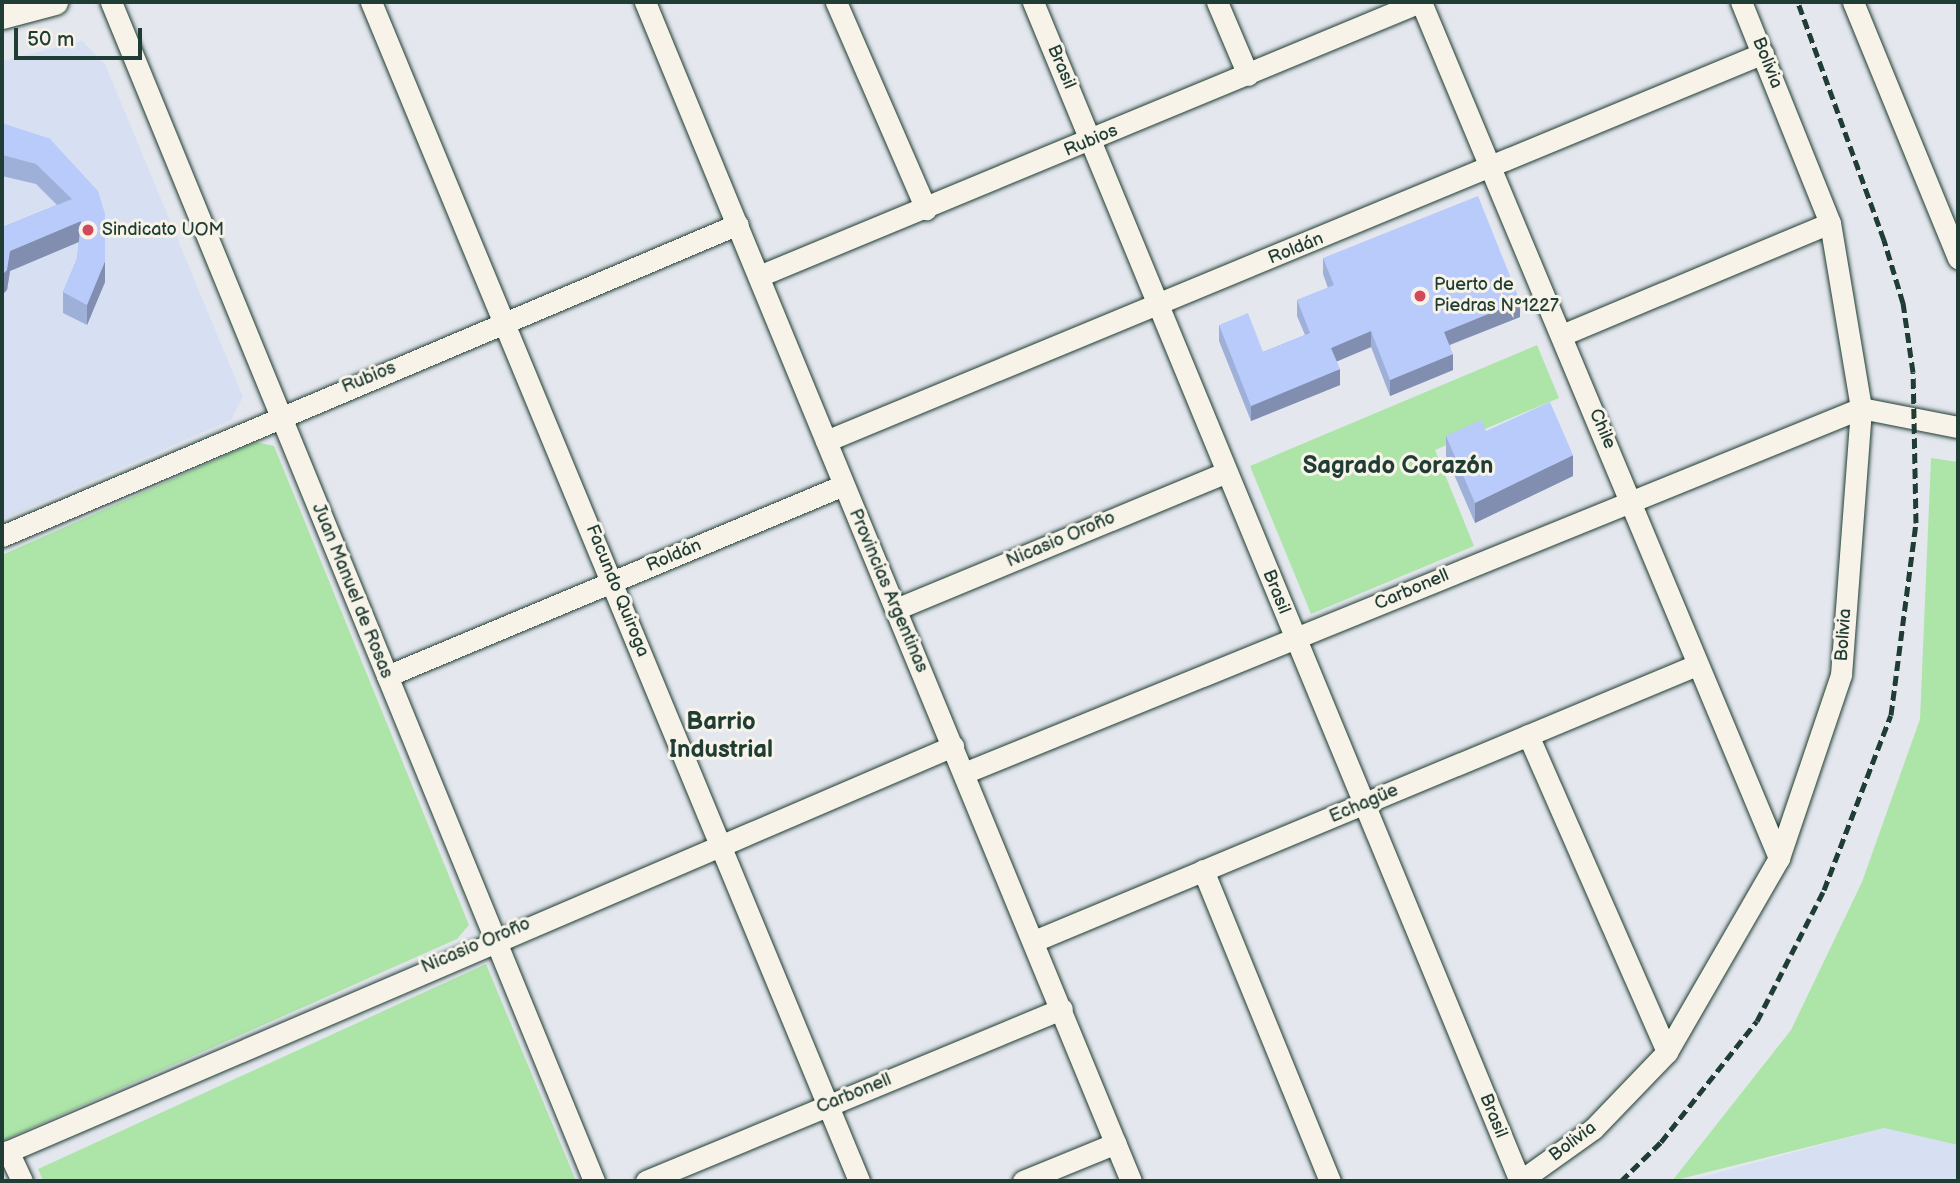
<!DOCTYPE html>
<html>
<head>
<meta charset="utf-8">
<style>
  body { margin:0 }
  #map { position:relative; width:1960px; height:1183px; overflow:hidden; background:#e4e7ee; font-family:"Balsamiq Sans",sans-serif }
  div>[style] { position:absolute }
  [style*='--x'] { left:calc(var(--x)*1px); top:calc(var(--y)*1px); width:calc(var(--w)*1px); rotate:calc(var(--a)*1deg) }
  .built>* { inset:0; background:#d7dff2 }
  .green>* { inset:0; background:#ade5a9 }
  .roads { filter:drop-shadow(0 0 2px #1f3d34) drop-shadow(0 0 2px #1f3d34) }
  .minor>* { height:21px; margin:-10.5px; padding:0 10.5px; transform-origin:10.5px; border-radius:10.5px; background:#f7f3e8 }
  .major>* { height:26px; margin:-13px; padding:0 13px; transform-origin:13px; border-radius:13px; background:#f7f3e8 }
  .rail>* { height:5px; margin-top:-2.5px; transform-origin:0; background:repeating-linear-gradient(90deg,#1f3d34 0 10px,transparent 0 15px) }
  .wall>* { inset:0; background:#9eafd8 }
  .shaded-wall>* { inset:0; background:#818eb0 }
  .building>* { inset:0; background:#b8cbfb }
  .dots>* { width:19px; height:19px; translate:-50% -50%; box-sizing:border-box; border:4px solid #f7f3e8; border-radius:50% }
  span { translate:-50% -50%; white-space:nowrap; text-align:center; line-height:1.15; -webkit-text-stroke:6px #f7f3e8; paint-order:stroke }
  .street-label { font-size:18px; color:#1f3d34 }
  .poi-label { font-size:18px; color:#1f3d34 }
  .left { translate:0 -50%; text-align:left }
  .district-label { font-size:24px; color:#1f3d34; font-weight:700 }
  .frame { position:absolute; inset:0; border:4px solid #1f3d34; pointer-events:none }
  .scale { position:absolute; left:14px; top:28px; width:128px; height:32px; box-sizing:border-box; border:4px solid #1f3d34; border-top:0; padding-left:9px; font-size:21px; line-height:24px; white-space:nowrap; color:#1f3d34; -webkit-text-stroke:5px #f7f3e8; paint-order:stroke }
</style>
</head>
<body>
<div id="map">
  <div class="built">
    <div style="clip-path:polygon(82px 41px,105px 64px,243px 397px,231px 420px,2px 519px,2px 61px)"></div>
    <div style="clip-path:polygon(1884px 1128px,1958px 1145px,1958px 1181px,1687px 1181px)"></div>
  </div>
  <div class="green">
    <div style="clip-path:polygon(1537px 345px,1559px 398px,1435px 450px,1474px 546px,1311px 614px,1250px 466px)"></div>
    <div style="clip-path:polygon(256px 442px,274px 446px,469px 925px,457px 939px,2px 1141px,2px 555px)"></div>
    <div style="clip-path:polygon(1931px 458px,1958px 462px,1958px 1145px,1884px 1128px,1672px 1181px,1791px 1030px,1862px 882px,1920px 719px)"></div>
    <div style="clip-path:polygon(486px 964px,576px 1181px,43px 1181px,38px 1169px)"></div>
  </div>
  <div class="roads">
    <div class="minor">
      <div style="--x:111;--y:2;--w:1274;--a:67.72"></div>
      <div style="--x:371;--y:2;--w:1276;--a:67.51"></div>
      <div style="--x:645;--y:2;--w:1275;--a:67.6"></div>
      <div style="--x:836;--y:2;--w:226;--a:66.5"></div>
      <div style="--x:1033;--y:2;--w:1276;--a:67.56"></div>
      <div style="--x:1520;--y:1181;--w:90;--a:-35.5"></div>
      <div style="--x:1593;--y:1129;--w:107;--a:-46.1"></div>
      <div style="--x:1667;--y:1052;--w:224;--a:-60"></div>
      <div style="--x:1779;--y:858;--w:193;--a:-71.3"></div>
      <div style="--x:1841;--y:675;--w:268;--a:-85.7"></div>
      <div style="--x:1861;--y:408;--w:188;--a:-99.5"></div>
      <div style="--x:1830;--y:223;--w:238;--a:-111.9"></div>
      <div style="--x:1217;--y:2;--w:79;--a:67"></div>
      <div style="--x:1421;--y:2;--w:928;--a:67.3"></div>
      <div style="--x:1853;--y:2;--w:277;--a:67.7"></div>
      <div style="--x:759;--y:276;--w:716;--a:-22.52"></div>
      <div style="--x:1562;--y:335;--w:290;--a:-22.7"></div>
      <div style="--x:826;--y:441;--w:1014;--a:-22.49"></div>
      <div style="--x:2;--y:536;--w:799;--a:-22.97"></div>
      <div style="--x:896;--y:609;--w:358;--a:-22.5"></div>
      <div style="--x:387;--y:676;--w:495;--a:-22.7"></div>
      <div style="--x:1528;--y:735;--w:346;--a:66.3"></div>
      <div style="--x:964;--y:773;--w:968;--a:-22.14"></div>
      <div style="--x:1861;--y:408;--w:99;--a:11.1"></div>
      <div style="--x:1203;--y:870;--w:336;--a:67.8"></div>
      <div style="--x:1034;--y:941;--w:715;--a:-22.62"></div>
      <div style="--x:8;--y:1151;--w:33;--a:65"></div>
      <div style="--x:2;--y:1154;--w:1035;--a:-23.22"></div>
      <div style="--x:646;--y:1181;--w:450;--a:-22.5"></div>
      <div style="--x:1023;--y:1181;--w:100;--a:-22.2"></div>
    </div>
    <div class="major">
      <div style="--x:2;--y:16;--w:55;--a:-14.8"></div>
    </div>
  </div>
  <div class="rail">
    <div style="--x:1621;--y:1181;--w:56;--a:-44.3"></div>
    <div style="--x:1661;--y:1142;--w:154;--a:-51.6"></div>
    <div style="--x:1757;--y:1021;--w:147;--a:-62.9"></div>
    <div style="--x:1824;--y:890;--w:187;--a:-69.1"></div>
    <div style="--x:1891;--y:715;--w:194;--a:-82.6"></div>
    <div style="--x:1916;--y:523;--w:151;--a:-91.1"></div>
    <div style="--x:1913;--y:372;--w:70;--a:-98.2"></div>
    <div style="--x:1903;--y:303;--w:66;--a:-106.8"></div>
    <div style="--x:1884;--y:240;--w:253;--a:-109.9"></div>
  </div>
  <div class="wall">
    <div style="clip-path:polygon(2px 124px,50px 139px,105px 282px,87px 325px,63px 313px,63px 292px,77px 259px,79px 242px,10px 271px,7px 290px,3px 227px,57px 205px,36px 184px,2px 176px)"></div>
    <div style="clip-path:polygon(1323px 258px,1520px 317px,1450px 345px,1453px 370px,1390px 396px,1371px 347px,1336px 361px,1340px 385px,1251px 421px,1219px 341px,1219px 325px,1263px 352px,1305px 335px,1297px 316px,1297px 300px,1328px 288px,1323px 274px)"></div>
    <div style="clip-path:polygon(1486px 431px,1573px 476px,1475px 523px,1446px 456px,1446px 436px)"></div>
  </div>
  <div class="shaded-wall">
    <div style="clip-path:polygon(81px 221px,81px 241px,10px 271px,7px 290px,2px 295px,2px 275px,10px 251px)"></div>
    <div style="clip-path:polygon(105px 261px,105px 282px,87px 325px,87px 305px)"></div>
    <div style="clip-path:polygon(1520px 301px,1520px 317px,1444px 347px,1444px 332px)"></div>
    <div style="clip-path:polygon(1371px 331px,1371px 347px,1331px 364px,1331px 348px)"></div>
    <div style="clip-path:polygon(1453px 354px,1453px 370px,1390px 396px,1390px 380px)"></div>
    <div style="clip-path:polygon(1340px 369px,1340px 385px,1251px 421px,1251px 406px)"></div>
    <div style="clip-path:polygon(1573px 455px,1573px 476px,1475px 523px,1475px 503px)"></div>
  </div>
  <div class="building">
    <div style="clip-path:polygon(2px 124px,5px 124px,50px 139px,98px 191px,105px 214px,105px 261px,87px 305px,63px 292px,77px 259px,81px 221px,10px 251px,7px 270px,2px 275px,2px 227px,3px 227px,72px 199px,36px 164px,2px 155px)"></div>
    <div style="clip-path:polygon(1478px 196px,1520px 301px,1444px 332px,1453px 354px,1390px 380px,1371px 331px,1331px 348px,1340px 369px,1251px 406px,1219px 325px,1248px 313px,1263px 352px,1310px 333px,1297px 300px,1334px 285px,1323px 258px)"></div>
    <div style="clip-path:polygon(1550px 402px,1573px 455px,1475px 503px,1446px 436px,1481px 420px,1486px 431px)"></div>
  </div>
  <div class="dots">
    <div style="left:88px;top:230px;background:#d1495b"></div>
    <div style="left:1420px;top:296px;background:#d1495b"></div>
  </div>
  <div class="street-label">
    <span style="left:1767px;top:63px;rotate:68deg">Bolivia</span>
    <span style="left:1061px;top:67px;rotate:67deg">Brasil</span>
    <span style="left:1091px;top:141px;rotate:-23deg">Rubios</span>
    <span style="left:1296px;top:249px;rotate:-22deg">Roldán</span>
    <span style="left:369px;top:378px;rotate:-22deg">Rubios</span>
    <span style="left:1602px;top:429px;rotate:67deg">Chile</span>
    <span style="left:1061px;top:540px;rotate:-23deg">Nicasio Oroño</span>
    <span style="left:674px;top:556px;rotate:-23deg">Roldán</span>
    <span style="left:1412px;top:590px;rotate:-23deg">Carbonell</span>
    <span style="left:352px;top:591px;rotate:68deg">Juan Manuel de Rosas</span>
    <span style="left:617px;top:591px;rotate:68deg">Facundo Quiroga</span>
    <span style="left:888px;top:591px;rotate:67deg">Provincias Argentinas</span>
    <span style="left:1276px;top:592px;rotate:68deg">Brasil</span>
    <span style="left:1844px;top:635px;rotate:-86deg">Bolivia</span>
    <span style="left:1364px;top:804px;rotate:-23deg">Echagüe</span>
    <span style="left:476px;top:946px;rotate:-23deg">Nicasio Oroño</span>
    <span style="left:854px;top:1094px;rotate:-22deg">Carbonell</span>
    <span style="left:1493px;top:1116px;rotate:68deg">Brasil</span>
    <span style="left:1573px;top:1142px;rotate:-37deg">Bolivia</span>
  </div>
  <div class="poi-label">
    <span class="left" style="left:102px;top:230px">Sindicato UOM</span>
    <span class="left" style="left:1434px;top:296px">Puerto de<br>Piedras Nº1227</span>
  </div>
  <div class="district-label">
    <span style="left:1398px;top:466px">Sagrado Corazón</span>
    <span style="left:721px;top:736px">Barrio<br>Industrial</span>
  </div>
  <div class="frame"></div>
  <div class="scale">50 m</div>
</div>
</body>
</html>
